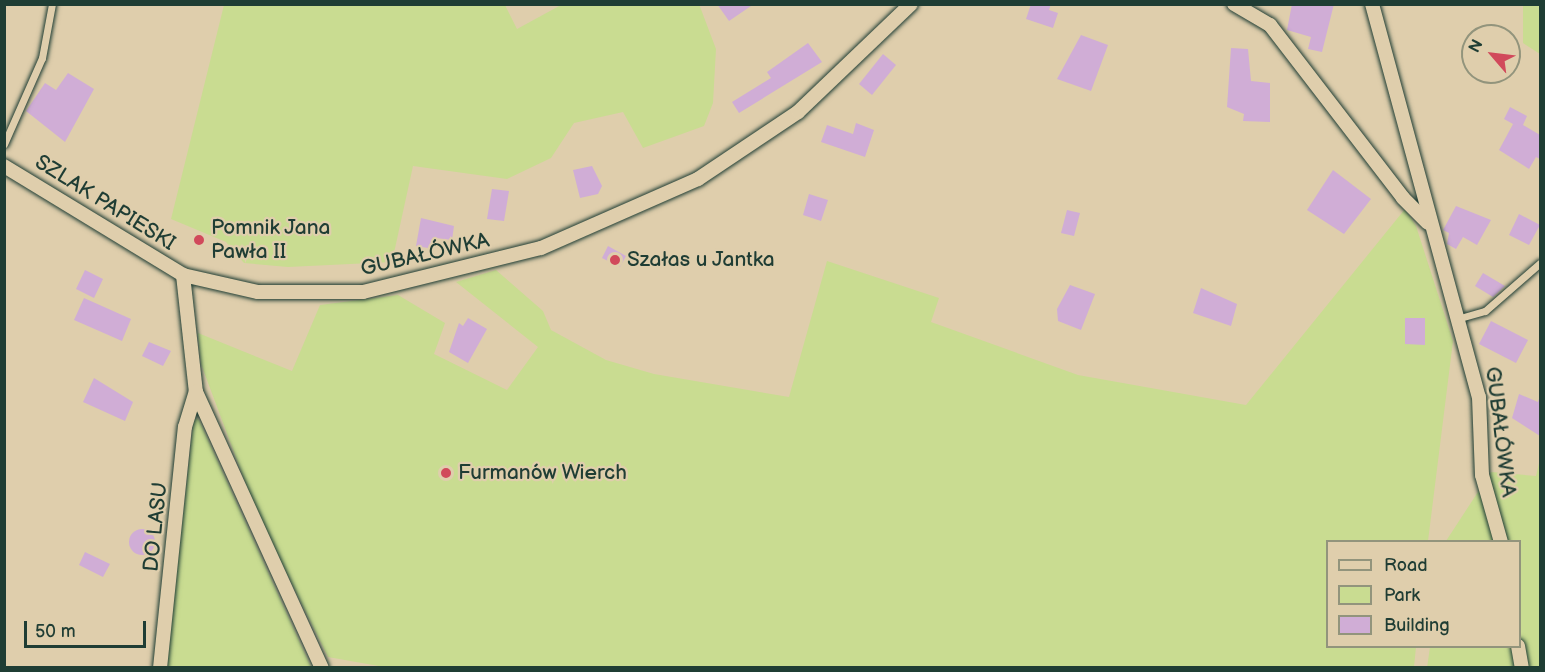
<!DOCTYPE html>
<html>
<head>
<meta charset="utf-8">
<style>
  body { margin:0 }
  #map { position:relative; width:1545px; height:672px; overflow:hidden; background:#dfceac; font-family:"Balsamiq Sans",sans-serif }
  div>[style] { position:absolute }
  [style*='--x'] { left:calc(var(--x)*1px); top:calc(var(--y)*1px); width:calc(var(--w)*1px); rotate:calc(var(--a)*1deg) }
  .green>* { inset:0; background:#c9dc91 }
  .building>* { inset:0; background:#d0add6 }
  .round { border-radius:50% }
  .roads { filter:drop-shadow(0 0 2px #1f3d34) drop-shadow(0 0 2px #1f3d34) }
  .service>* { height:7px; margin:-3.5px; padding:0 3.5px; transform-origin:3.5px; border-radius:3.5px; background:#dfceac }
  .minor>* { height:14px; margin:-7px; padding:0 7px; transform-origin:7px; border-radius:7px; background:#dfceac }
  .dots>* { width:16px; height:16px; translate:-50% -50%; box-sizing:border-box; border:3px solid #dfceac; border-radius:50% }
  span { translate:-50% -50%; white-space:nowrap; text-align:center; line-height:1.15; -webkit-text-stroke:4.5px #dfceac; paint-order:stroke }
  .street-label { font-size:21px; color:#1f3d34 }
  .poi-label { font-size:21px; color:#1f3d34 }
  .left { translate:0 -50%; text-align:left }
  .frame { position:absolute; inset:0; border:6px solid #1f3d34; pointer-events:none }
  .legend { position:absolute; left:1326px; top:540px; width:195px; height:108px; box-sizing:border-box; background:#dfceac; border:2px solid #92947c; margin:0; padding:8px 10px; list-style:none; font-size:18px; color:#1f3d34 }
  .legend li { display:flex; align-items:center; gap:12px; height:30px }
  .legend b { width:30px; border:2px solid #92947c }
  .north { position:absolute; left:1461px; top:24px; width:60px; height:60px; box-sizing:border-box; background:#dfceac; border:2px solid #92947c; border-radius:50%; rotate:298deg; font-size:16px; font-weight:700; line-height:24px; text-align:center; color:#1f3d34 }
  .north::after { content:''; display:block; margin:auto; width:21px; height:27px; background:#d1495b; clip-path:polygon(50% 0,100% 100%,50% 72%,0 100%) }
  .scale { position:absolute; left:24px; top:621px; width:122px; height:27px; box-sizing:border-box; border:3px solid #1f3d34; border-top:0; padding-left:8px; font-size:18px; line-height:21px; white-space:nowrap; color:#1f3d34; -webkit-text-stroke:4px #dfceac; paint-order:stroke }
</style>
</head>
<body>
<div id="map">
  <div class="green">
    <div style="clip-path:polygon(699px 4px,716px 49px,713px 103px,704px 126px,643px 148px,623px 112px,574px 123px,551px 158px,507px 179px,413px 166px,392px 262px,288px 267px,244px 263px,226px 242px,171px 219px,224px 5px,505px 5px,517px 29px,561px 5px)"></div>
    <div style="clip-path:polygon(1523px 5px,1540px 5px,1540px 54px,1523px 43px)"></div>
    <div style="clip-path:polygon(1405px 209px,1416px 226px,1453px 341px,1428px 541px,1328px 542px,1328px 646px,1416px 647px,1414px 667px,390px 668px,328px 657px,256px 511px,201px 364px,198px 333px,292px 371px,320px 305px,398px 295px,445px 323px,434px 354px,507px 390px,538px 347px,456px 282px,496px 270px,543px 311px,551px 330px,606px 360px,654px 374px,789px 397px,827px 261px,939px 298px,931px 322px,1078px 375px,1246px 405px)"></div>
    <div style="clip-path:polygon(194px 418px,199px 420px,311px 667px,166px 668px)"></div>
    <div style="clip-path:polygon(1540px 459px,1540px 667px,1427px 668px,1430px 647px,1520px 646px,1520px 542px,1446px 541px,1491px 472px,1536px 476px)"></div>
  </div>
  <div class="building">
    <div style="clip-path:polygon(717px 4px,754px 4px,729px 21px)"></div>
    <div style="clip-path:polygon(1031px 4px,1051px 4px,1049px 10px,1058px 13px,1053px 28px,1026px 19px)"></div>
    <div style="clip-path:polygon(1292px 4px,1334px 4px,1322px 52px,1308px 49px,1311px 37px,1287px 30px)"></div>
    <div style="clip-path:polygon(1081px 35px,1108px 45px,1091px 91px,1057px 79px)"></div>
    <div style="clip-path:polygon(808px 43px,822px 62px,739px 113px,732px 102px,771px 78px,767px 72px)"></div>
    <div style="clip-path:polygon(1231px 48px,1248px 49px,1251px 81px,1270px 83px,1270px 122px,1243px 121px,1244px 114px,1227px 107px)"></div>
    <div style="clip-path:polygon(883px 54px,896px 65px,872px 95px,859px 84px)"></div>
    <div style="clip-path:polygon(68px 73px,94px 89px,65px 142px,26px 111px,45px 83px,56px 90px)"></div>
    <div style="clip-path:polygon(1510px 107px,1527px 116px,1523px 125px,1540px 135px,1540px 159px,1536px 157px,1529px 169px,1499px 150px,1513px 124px,1504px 119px)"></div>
    <div style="clip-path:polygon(856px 123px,874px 130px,865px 157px,821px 142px,827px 125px,853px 134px)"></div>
    <div style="clip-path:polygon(592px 166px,602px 186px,598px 194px,580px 198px,573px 170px)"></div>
    <div style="clip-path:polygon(1333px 170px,1371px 199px,1344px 234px,1307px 210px)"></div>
    <div style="clip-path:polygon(492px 189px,509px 191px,504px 221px,487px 219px)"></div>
    <div style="clip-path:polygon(809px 194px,828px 200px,821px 221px,803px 215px)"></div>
    <div style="clip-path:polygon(1456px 206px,1491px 220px,1477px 245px,1463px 237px,1456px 249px,1447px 244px,1449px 233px,1443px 230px)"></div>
    <div style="clip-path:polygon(1067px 210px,1080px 213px,1074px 236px,1061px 233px)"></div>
    <div style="clip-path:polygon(1519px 214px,1540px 225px,1529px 245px,1509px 235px)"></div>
    <div style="clip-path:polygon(421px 218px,454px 226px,452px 240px,436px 238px,434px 249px,416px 246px)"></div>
    <div style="clip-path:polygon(608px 246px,626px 256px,620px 267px,602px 258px)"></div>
    <div style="clip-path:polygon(85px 270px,103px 279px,94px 298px,76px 289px)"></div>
    <div style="clip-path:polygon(1483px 273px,1505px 286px,1493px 297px,1475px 286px)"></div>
    <div style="clip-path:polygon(1070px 285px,1095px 294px,1081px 330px,1058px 321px,1057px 309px)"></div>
    <div style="clip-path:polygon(1201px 288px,1237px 304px,1231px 326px,1193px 313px)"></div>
    <div style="clip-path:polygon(84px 298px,131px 319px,122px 341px,74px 320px)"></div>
    <div style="clip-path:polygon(468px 318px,487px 329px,468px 363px,449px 352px,459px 323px,463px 326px)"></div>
    <div style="clip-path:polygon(1405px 318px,1425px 318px,1425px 345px,1405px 344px)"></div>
    <div style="clip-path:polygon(1491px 321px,1528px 340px,1516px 363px,1479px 344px)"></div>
    <div style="clip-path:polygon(149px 342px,171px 351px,163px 366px,142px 356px)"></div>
    <div style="clip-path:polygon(94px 378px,133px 402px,125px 421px,83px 402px)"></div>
    <div style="clip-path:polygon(1519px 394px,1538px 402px,1540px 395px,1540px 436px,1512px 418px)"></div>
    <div class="round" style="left:129px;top:529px;width:26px;height:26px"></div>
    <div style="clip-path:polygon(85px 552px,110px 564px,103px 577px,79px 565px)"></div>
  </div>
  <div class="roads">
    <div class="service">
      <div style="--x:4;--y:144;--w:94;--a:-66.2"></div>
      <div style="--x:42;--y:58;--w:55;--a:-79.5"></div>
      <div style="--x:1460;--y:318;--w:26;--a:-16"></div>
      <div style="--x:1485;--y:311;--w:73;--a:-41.1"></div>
    </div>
    <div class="minor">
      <div style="--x:1234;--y:4;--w:42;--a:30.3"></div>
      <div style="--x:1270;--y:25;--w:218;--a:52.4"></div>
      <div style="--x:1403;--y:198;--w:35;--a:45"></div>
      <div style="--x:1372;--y:4;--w:407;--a:74.8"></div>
      <div style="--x:1479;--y:397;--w:78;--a:87.8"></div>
      <div style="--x:1482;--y:475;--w:70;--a:74.2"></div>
      <div style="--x:4;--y:166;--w:210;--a:31.3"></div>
      <div style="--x:183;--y:275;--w:77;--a:12.8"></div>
      <div style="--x:258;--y:292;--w:105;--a:0"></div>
      <div style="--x:363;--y:292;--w:183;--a:-13.9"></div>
      <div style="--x:541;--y:248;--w:171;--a:-23.7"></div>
      <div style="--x:698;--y:179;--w:120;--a:-33.8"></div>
      <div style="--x:798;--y:112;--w:156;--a:-43.7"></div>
      <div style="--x:183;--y:275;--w:118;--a:83.7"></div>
      <div style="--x:196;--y:392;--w:303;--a:65.5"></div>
      <div style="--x:1518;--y:646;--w:22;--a:80"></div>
      <div style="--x:160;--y:668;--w:242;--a:-84.1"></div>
      <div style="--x:185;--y:427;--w:37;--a:-73"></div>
    </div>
  </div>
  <div class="dots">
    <div style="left:199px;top:240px;background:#d1495b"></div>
    <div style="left:615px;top:260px;background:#d1495b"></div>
    <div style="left:446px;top:473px;background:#d1495b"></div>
  </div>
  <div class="street-label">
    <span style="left:105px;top:203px;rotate:32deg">SZLAK PAPIESKI</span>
    <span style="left:425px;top:255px;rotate:-13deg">GUBAŁÓWKA</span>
    <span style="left:1500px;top:432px;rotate:83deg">GUBAŁÓWKA</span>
    <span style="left:156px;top:527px;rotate:-84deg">DO LASU</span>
  </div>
  <div class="poi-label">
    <span class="left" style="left:211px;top:240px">Pomnik Jana<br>Pawła II</span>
    <span class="left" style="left:627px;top:260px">Szałas u Jantka</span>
    <span class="left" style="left:458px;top:473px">Furmanów Wierch</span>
  </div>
  <div class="frame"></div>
  <ul class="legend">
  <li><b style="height:8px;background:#dfceac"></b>Road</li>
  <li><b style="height:16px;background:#c9dc91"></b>Park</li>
  <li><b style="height:16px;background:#d0add6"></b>Building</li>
  </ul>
  <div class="north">N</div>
  <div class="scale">50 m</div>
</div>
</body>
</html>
